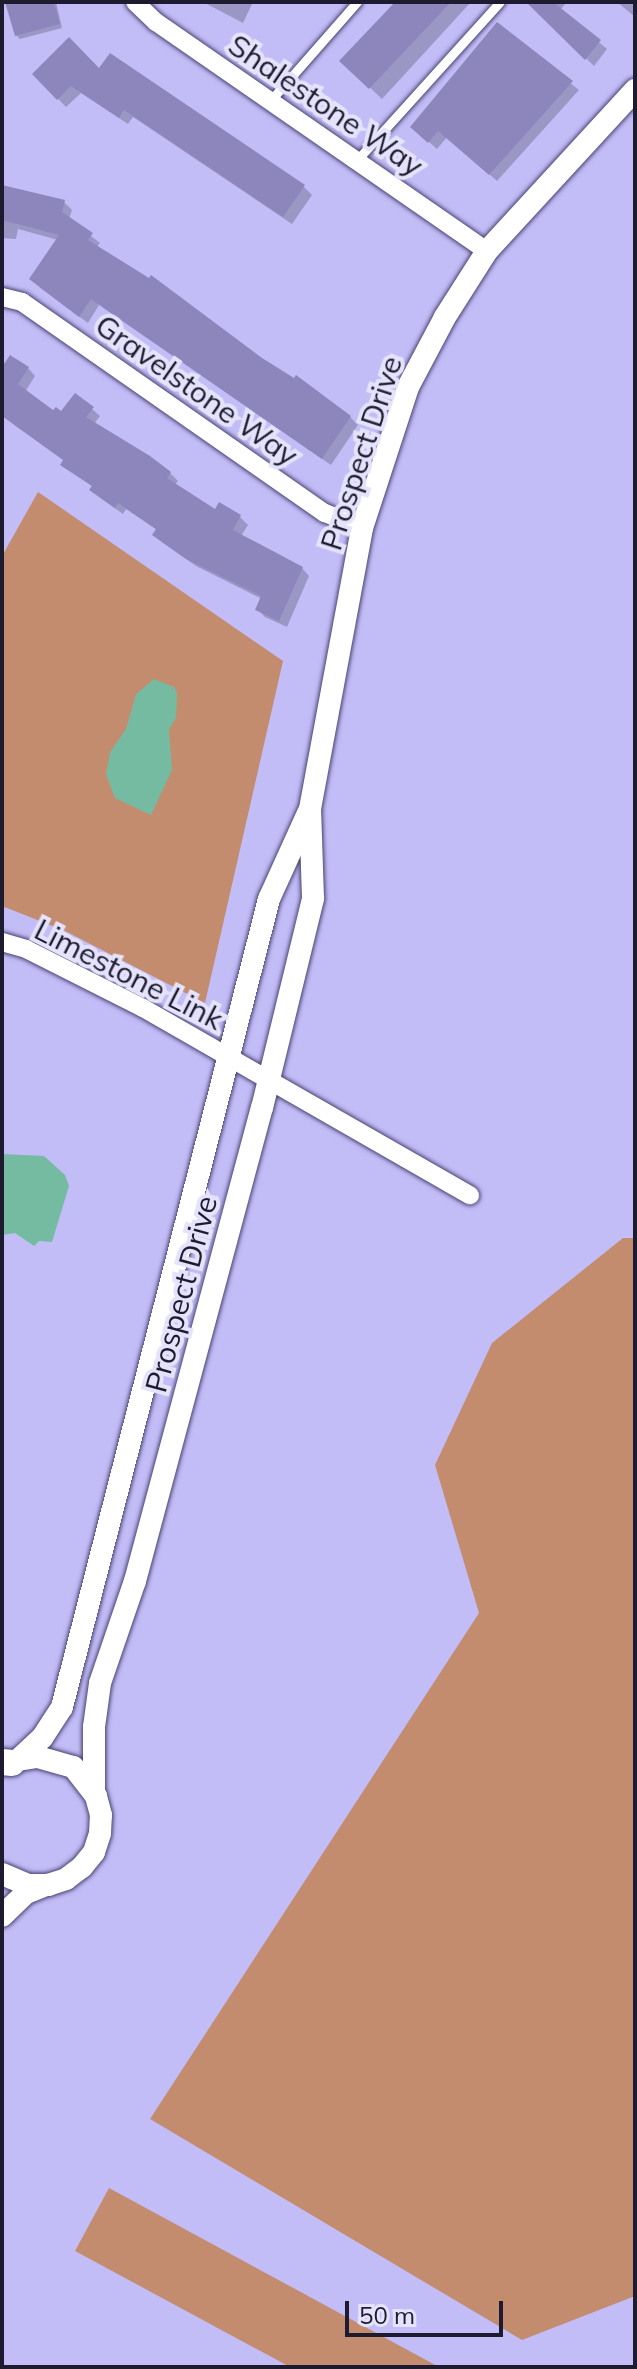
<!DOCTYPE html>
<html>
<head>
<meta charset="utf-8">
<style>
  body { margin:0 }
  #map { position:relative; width:637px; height:2369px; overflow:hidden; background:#c2bdf7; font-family:Mulish,sans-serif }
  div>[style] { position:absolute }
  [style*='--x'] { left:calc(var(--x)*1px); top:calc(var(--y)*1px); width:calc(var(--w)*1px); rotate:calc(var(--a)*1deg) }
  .green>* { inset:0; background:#c48c6f }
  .water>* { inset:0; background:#75bba1 }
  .shadow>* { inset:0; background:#0003 }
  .building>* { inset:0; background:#8c86bd }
  .roads { filter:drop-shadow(0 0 2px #494373) drop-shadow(0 0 2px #494373) }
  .service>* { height:9px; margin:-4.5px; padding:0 4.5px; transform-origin:4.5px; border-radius:4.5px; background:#fff }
  .minor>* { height:18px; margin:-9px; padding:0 9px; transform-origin:9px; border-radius:9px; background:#fff }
  .tertiary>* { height:22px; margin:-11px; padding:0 11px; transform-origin:11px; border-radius:11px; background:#fff }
  .secondary>* { height:26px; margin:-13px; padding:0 13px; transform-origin:13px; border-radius:13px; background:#fff }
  span { translate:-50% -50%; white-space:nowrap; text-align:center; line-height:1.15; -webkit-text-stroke:8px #e4e3fb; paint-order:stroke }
  .street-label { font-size:30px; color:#1e1b30 }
  .frame { position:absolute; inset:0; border:4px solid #1e1b30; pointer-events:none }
  .scale { position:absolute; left:345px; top:2301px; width:158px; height:36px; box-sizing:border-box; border:4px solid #1e1b30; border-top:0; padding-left:10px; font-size:24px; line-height:28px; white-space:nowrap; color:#1e1b30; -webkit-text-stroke:6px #e4e3fb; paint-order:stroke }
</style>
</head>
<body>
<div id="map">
  <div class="green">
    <div style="clip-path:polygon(38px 492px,283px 661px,205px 1003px,65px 931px,2px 906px,2px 556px)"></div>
    <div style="clip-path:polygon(623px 1238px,635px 1238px,635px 2296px,522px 2340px,150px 2119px,479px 1613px,435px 1465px,492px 1343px)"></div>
    <div style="clip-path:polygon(109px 2188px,439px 2367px,290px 2367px,75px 2251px)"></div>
  </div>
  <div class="water">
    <div style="clip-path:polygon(154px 679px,174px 687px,177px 693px,176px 718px,169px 729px,172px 770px,151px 815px,115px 798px,106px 774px,110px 752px,126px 729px,136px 694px)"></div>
    <div style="clip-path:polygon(2px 1154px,44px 1156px,65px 1175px,69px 1186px,52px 1242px,39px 1241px,34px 1246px,15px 1233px,2px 1235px)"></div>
  </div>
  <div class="shadow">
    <div style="clip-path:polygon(20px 2px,56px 2px,62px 28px,20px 39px,16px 35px)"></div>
    <div style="clip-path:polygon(203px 2px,253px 2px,243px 23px)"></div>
    <div style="clip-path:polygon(396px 2px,471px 2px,382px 99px,342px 61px)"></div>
    <div style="clip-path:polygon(528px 2px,567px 2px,560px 10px,607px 49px,594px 66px)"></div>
    <div style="clip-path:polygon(617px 2px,635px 2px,635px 17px)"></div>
    <div style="clip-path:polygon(497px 25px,579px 90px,497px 181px,447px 137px,437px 149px,420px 134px)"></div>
    <div style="clip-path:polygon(100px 71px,304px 187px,312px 195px,292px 224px,133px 117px,128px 124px,81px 93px,66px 107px,34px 74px)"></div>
    <div style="clip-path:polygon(2px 187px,64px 202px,72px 210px,69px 219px,100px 243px,96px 248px,350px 417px,358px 425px,331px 465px,99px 305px,88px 323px,39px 287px,58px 240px,18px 229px,16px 239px,2px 238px)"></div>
    <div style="clip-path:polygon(2px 364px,28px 368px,35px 376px,25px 392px,54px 413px,92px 409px,100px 416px,94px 424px,170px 473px,178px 481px,174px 486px,216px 512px,220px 505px,240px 517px,248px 525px,241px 536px,302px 568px,309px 576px,287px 627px,265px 617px,257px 609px,262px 599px,196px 566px,162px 542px,155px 535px,157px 530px,126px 509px,123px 514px,99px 497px,93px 487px,63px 464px,65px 461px,13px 424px,2px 410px)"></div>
  </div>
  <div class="building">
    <div style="clip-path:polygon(5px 2px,54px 2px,60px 24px,15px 36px)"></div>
    <div style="clip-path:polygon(395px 2px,451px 2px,369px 89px,339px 61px)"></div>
    <div style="clip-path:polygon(526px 2px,553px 2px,601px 40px,585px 60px)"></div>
    <div style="clip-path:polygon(497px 22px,573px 81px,489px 175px,438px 131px,428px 143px,410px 127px)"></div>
    <div style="clip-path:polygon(69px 37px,99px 68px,110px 53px,305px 185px,283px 217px,124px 110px,119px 118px,71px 86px,57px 100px,32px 74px)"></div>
    <div style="clip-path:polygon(2px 185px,65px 200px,62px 212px,93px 233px,88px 240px,149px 278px,151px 275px,262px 358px,294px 378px,296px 375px,351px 416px,322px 459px,91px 299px,79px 317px,29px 279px,59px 235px,2px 220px)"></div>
    <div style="clip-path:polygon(10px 355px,29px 367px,18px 384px,53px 410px,56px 407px,61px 411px,75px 393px,94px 407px,86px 417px,150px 456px,171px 472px,167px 478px,215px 509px,219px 502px,241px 515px,233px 530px,303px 567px,279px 621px,255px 610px,261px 596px,186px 559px,152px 535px,156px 529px,118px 503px,115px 508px,89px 490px,92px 486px,60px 465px,63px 460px,2px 416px,2px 367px)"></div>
  </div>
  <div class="roads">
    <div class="service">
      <div style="--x:270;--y:101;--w:132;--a:-48.7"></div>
      <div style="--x:357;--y:160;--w:213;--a:-47.9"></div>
    </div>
    <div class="minor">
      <div style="--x:135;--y:2;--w:29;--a:44"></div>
      <div style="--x:156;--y:22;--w:402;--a:34.7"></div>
      <div style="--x:2;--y:297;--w:21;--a:14"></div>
      <div style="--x:22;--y:302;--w:369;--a:34.9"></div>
      <div style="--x:325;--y:513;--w:40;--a:22"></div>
      <div style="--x:2;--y:942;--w:25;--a:16"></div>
      <div style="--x:26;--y:949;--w:131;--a:26.8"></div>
      <div style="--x:143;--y:1008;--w:377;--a:29.8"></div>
    </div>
    <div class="tertiary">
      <div style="--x:18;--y:1760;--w:33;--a:-43"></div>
      <div style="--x:42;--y:1738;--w:37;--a:-57"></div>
      <div style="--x:62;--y:1707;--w:834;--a:-75.63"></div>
      <div style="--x:269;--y:899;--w:94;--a:-65.6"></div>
      <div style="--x:94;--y:1793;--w:66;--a:-90"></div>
      <div style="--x:94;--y:1727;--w:44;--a:-82.2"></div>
      <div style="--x:100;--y:1683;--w:108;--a:-71.1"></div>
      <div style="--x:135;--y:1581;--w:490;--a:-75"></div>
      <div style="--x:262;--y:1108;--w:216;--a:-76.3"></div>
      <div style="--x:313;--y:898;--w:89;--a:-91.9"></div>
      <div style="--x:310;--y:809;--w:286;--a:-79.5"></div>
      <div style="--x:362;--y:528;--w:148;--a:-71.9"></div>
      <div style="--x:408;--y:387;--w:79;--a:-62.1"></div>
      <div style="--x:445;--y:317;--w:78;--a:-57.5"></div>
      <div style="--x:487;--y:251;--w:219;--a:-47.4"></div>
      <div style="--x:2;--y:1874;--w:28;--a:23"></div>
      <div style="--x:28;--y:1885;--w:20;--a:0"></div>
      <div style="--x:48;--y:1885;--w:19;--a:-18"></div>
      <div style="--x:66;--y:1879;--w:20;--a:-37"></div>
      <div style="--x:82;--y:1867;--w:19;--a:-51"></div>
      <div style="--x:94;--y:1852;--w:20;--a:-72"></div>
      <div style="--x:100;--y:1833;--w:18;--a:-87"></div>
      <div style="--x:101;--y:1815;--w:20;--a:-105"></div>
      <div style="--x:96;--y:1796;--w:37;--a:-128"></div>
      <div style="--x:73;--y:1767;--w:37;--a:-164"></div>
      <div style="--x:37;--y:1757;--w:19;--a:171"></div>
      <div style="--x:2;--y:1916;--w:33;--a:-44"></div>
      <div style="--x:26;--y:1893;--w:22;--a:-22"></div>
    </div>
    <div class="secondary">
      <div style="--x:2;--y:1762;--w:10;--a:6"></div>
    </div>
  </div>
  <div class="street-label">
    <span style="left:326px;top:105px;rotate:34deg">Shalestone Way</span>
    <span style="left:197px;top:390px;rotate:35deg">Gravelstone Way</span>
    <span style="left:361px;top:453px;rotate:-72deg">Prospect Drive</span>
    <span style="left:129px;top:974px;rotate:27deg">Limestone Link</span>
    <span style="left:181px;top:1294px;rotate:-75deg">Prospect Drive</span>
  </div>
  <div class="frame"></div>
  <div class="scale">50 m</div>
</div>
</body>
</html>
